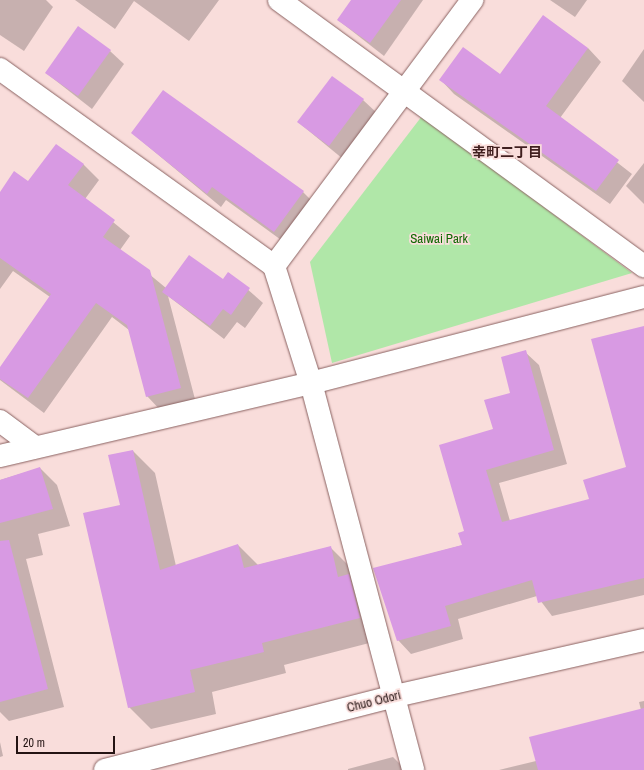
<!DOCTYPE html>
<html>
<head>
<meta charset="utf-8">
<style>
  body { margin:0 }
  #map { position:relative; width:644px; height:770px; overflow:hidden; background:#f9dddb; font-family:"Archivo Narrow","Noto Sans JP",sans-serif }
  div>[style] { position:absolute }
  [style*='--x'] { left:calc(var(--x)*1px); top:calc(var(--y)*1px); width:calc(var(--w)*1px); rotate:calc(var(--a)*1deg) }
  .green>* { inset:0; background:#b0e7a8 }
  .shadow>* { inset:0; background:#0003 }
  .building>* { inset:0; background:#d89ae3 }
  .roads { filter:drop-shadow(0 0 1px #8a6261) drop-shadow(0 0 1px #8a6261) }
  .minor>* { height:22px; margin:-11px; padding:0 11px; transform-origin:11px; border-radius:11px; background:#fff }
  span { translate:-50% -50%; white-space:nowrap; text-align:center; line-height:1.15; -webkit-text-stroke:3.5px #f9dddb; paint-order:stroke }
  .park-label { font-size:13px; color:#0f6800 }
  .street-label { font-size:13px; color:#241413 }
  .neighbourhood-label { font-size:14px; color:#401f1f; font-weight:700 }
  .scale { position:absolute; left:16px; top:736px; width:99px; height:18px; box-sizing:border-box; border:2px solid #241413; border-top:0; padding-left:5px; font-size:12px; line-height:14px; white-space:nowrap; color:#241413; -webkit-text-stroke:3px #f9dddb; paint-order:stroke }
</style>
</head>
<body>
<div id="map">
  <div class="green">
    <div style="clip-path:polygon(422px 116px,632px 273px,332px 363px,310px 262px)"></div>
  </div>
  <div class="shadow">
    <div style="clip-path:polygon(0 0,46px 0,53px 7px,24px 51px,0 35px)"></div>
    <div style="clip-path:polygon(75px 0,219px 0,189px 41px,134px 1px,115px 29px)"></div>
    <div style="clip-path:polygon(352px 0,423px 0,384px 56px,338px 20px)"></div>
    <div style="clip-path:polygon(550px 0,587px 0,575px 17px)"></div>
    <div style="clip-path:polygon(588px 48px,601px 62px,560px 118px,632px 174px,610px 204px,454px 94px,441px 80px,500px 75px)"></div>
    <div style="clip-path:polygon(644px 49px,644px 102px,622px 81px)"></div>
    <div style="clip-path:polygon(110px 51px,124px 64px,92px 109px,46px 73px)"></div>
    <div style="clip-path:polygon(363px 100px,377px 113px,343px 159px,298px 122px)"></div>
    <div style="clip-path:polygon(132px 133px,303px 192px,317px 206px,288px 245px,226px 200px,221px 207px)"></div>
    <div style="clip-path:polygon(644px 163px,644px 204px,626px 186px)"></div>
    <div style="clip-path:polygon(83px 164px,99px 180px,85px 199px,130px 236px,120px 250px,166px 288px,223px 281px,229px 273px,263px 303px,245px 328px,237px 322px,224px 339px,168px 296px,196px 403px,162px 412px,147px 396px,129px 330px,112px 317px,44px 413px,0 380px,0 369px,50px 297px,13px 271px,0 289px,0 193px)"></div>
    <div style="clip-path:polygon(644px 327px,644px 595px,552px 616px,537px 596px,458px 619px,463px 639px,411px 654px,398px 640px,374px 569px,463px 545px,494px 429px,511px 394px,525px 352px,539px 365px,567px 464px,499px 483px,510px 521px,590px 500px,627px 468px)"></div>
    <div style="clip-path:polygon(133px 451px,155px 473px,176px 566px,238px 545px,258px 565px,330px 547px,352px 569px,381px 640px,284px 665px,286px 673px,212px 692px,216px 714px,151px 729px,129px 707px,121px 506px)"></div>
    <div style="clip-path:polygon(40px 468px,57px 485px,70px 526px,38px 534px,43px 555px,26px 559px,64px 707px,9px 721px,0 712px,0 480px)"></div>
    <div style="clip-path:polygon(644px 701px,644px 722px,639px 702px)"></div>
    <div style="clip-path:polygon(0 742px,3px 756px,0 757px)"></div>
    <div style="clip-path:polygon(393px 757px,406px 770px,348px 770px,348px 769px)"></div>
    <div style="clip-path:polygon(536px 761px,626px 770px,499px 770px)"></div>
  </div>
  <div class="building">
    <div style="clip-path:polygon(351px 0,401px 0,370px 43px,337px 20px)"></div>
    <div style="clip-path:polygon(543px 15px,588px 48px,546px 106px,619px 160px,596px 191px,439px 80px,463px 47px,500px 74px)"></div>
    <div style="clip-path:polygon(78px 26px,111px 50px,78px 96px,45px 73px)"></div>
    <div style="clip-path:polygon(332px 76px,364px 99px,329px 146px,297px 122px)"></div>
    <div style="clip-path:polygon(163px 90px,304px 191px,274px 232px,212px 187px,207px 194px,131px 133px)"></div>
    <div style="clip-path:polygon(56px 144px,84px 164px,68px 185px,115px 220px,103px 237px,150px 270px,181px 388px,146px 397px,127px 325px,96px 303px,28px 398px,0 379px,0 367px,51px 294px,0 258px,0 192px,14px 171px,28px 181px)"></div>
    <div style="clip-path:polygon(189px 255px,223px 279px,228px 272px,250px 288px,231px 315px,223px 309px,210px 326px,162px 292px)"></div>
    <div style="clip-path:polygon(644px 326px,644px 578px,538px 603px,532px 580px,445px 606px,451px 626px,397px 641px,373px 568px,462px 545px,458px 533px,464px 531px,439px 445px,493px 429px,484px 400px,510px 393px,501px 357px,526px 350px,554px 450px,486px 470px,502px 522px,589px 499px,583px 480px,626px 467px,591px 339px)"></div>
    <div style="clip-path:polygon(133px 450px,160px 570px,238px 544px,244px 568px,331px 546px,338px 577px,349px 574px,360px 618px,262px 643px,264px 652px,190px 670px,195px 692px,128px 708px,83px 513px,120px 505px,108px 455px)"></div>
    <div style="clip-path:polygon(40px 467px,53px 509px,0 523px,0 480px)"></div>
    <div style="clip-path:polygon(9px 540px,48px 689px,0 702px,0 541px)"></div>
    <div style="clip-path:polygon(644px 708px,644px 770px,538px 770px,529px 737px)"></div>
  </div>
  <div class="roads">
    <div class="minor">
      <div style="--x:279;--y:0;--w:452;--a:36.1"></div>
      <div style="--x:0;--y:69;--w:337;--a:35.7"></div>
      <div style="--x:274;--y:266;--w:123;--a:72.5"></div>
      <div style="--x:311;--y:383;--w:400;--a:75.2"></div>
      <div style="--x:274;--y:266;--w:332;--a:-53.3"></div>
      <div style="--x:0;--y:421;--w:44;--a:36.6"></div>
      <div style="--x:0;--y:456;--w:319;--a:-13.2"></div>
      <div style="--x:311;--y:383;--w:344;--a:-14.5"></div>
      <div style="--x:105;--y:770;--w:299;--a:-14.3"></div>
      <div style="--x:395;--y:696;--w:255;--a:-12.7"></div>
    </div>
  </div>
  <div class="park-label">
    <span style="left:439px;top:239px">Saiwai Park</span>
  </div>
  <div class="street-label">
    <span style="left:374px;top:702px;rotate:-14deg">Chuo Odori</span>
  </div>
  <div class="neighbourhood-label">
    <span style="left:507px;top:152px">幸町二丁目</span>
  </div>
  <div class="scale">20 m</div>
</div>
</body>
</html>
